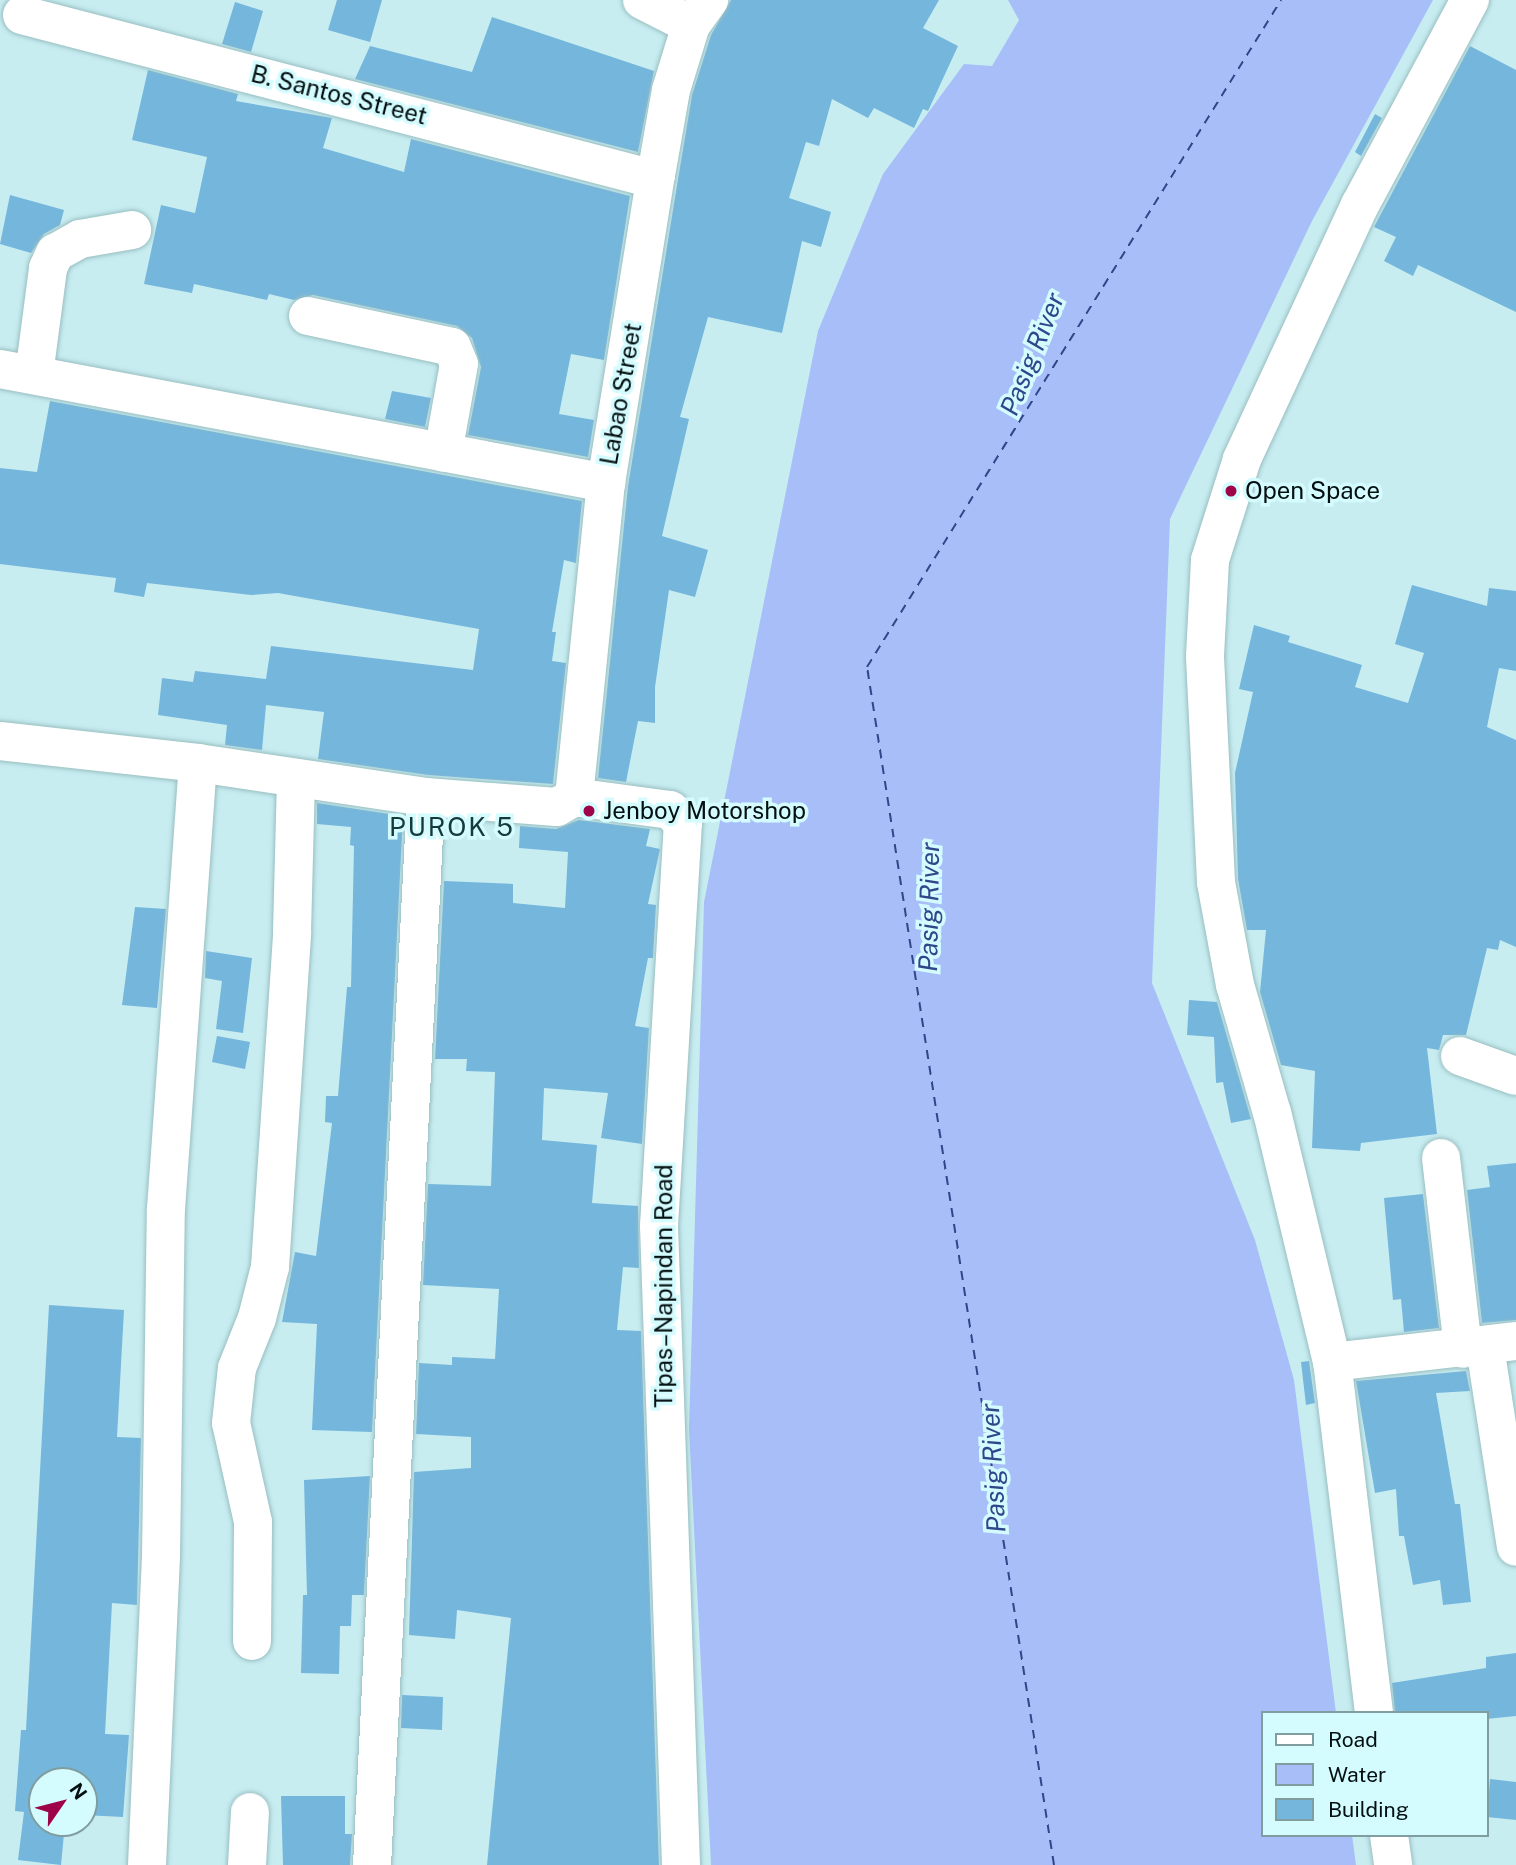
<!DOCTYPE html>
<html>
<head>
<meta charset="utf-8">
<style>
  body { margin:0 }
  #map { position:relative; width:1516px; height:1865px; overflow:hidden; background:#c7edf1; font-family:"Public Sans",sans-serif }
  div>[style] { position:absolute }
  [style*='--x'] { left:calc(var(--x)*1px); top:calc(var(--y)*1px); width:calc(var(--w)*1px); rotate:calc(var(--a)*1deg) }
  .water>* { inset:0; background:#a7bef8 }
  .ferry>* { height:2px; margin-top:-1px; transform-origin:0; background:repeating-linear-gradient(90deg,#30468a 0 9px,transparent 0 16px) }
  .building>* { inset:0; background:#75b6dc }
  .roads { filter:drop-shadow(0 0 2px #99bec1) drop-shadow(0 0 2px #99bec1) }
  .minor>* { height:38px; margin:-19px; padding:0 19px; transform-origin:19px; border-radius:19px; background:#fff }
  .major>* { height:38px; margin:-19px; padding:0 19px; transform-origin:19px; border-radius:19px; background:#fff }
  .dots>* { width:19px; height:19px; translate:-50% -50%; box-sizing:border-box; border:4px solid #d4fbfe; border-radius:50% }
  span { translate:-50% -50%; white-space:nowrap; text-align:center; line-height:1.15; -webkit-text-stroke:7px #d4fbfe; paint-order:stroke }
  .street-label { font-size:24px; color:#030f10 }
  .poi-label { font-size:24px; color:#030f10 }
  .left { translate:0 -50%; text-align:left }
  .water-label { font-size:26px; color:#30468a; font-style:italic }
  .neighbourhood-label { font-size:26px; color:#16393c; letter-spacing:2px }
  .legend { position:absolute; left:1261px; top:1711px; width:228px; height:126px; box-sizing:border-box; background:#d4fbfe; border:2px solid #809d9f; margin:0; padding:9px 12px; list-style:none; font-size:21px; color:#030f10 }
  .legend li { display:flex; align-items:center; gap:14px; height:35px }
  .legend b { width:35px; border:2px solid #809d9f }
  .north { position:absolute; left:28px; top:1767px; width:70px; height:70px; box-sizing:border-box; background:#d4fbfe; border:2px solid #809d9f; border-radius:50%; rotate:55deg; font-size:19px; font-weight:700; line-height:28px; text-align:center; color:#030f10 }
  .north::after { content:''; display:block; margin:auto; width:24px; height:32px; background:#9e0248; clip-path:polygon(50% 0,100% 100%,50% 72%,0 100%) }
</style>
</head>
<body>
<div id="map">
  <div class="water">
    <div style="clip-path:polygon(1008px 0,1433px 0,1312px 221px,1170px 519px,1152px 983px,1255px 1240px,1294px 1380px,1336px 1713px,1262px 1713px,1262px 1835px,1352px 1835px,1356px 1865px,711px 1865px,689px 1429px,704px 902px,818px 331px,883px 174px,964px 64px,992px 66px,1019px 20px)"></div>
  </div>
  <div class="ferry">
    <div style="--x:1054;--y:1865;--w:1213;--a:-98.87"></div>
    <div style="--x:867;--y:667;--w:785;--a:-58.17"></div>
  </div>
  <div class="building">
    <div style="clip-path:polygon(337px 0,382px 0,370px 42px,328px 30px)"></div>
    <div style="clip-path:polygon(731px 0,939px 0,923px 28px,958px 46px,928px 111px,923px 109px,914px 128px,874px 108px,868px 118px,832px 99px,819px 146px,806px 142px,789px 198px,831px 212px,821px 247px,802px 241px,782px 333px,708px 317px,680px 417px,689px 419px,662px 536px,708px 550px,695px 597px,669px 590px,655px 687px,655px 723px,638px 721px,626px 782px,598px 778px,628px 486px,678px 179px,692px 95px,711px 35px)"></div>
    <div style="clip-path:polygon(235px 2px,263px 11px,251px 52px,222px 44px)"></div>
    <div style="clip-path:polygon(492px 17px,654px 71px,638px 152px,355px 79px,370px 46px,472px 72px)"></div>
    <div style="clip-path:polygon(1470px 46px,1516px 70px,1516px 312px,1418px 265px,1413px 276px,1384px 261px,1396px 237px,1374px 227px)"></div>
    <div style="clip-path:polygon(148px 70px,238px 94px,236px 101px,332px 118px,323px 148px,404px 172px,411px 139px,630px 196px,604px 360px,571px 354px,559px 414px,594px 420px,588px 457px,468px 435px,481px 367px,472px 338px,457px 326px,313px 295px,294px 300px,269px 294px,267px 300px,194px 284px,192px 293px,144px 284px,161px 205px,195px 213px,207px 157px,132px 140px)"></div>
    <div style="clip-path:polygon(1375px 114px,1382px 118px,1361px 156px,1355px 152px)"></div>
    <div style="clip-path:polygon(10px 195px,64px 210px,60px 225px,44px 234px,31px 253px,0 244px)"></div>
    <div style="clip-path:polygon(392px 391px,431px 398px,425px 427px,385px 419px)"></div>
    <div style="clip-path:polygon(50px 401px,582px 501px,576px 563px,564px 560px,552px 632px,556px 632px,552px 661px,566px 663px,553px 784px,428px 775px,318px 759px,324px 712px,266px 705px,262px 750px,225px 745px,227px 725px,158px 715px,162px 678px,193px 682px,195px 671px,266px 679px,271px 646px,473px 670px,479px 629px,278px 593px,251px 595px,147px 583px,144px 597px,114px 592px,116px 578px,0 564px,0 468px,37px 472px)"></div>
    <div style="clip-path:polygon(1412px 585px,1487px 606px,1489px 588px,1516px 591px,1516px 671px,1499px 668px,1487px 727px,1516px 740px,1516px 947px,1500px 940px,1498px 950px,1487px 948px,1466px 1035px,1443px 1035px,1439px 1050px,1427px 1048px,1437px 1134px,1361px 1143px,1360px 1151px,1312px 1148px,1315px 1071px,1281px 1065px,1260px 992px,1266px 930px,1247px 930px,1238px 879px,1235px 773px,1253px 692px,1239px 689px,1254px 625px,1290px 636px,1288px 642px,1362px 665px,1355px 687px,1408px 703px,1424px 653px,1395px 644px)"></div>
    <div style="clip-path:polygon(317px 803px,403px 816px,372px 1432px,312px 1430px,317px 1324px,282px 1322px,295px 1252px,316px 1256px,332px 1123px,325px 1122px,326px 1096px,338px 1096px,347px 987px,351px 987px,354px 846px,350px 845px,351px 827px,317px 824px)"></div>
    <div style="clip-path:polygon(579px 820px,650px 829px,646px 846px,660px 849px,648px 904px,656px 905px,653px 958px,648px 958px,635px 1026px,649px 1028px,642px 1144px,601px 1138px,608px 1093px,544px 1088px,542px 1140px,597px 1145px,592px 1203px,638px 1206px,639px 1268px,623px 1267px,617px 1330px,641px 1331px,659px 1865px,487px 1865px,511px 1618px,457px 1610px,455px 1639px,409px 1635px,414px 1472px,471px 1468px,471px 1437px,416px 1434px,419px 1363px,452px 1365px,452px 1357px,495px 1359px,499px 1289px,423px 1285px,428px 1184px,491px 1186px,495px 1072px,466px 1071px,467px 1059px,435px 1059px,444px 881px,513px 884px,513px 903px,565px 908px,568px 852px,519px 848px,520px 826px,556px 829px)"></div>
    <div style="clip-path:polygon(135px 907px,166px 909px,157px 1008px,122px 1005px)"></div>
    <div style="clip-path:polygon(206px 951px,252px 958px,243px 1033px,216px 1029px,222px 981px,205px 978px)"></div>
    <div style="clip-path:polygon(1189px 1000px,1217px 1002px,1251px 1119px,1231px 1123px,1223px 1082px,1216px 1083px,1214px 1037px,1187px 1035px)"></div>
    <div style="clip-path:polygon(217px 1036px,250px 1042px,245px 1069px,212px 1062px)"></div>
    <div style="clip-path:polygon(1516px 1163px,1516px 1320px,1482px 1323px,1467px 1190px,1490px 1187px,1487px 1166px)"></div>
    <div style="clip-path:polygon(1423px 1194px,1439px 1328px,1404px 1332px,1401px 1299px,1393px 1300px,1384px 1198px)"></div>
    <div style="clip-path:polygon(49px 1305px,124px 1310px,117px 1437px,141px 1438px,137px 1605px,112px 1603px,105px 1734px,129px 1735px,123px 1817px,84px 1815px,84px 1781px,42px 1781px,42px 1823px,65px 1823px,61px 1865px,18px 1860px,24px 1812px,15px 1811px,21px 1730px,26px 1730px)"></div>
    <div style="clip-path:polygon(1309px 1361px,1315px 1403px,1306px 1405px,1301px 1362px)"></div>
    <div style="clip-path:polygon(1466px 1371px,1470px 1391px,1436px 1393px,1455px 1504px,1460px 1504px,1471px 1602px,1443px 1605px,1440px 1580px,1413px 1585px,1404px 1536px,1399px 1536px,1396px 1489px,1375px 1493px,1356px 1381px)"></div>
    <div style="clip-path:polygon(370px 1476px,364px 1595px,352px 1595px,351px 1626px,340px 1626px,339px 1674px,301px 1673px,303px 1595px,307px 1595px,304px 1480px)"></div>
    <div style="clip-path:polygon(1516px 1653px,1516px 1716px,1486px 1719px,1486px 1713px,1395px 1713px,1392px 1683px,1486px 1668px,1486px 1657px)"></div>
    <div style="clip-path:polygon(402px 1695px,443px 1697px,442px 1730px,401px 1728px)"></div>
    <div style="clip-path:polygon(1490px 1779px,1516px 1782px,1516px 1820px,1487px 1817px)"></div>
    <div style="clip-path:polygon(281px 1796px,345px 1796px,345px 1834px,352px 1834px,350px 1865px,283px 1865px)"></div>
  </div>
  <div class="roads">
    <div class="minor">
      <div style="--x:642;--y:0;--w:55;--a:27"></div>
      <div style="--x:22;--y:15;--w:641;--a:14.56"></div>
      <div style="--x:642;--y:176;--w:14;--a:-4"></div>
      <div style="--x:308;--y:316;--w:147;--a:12.1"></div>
      <div style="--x:452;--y:347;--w:18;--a:68"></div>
      <div style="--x:459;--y:364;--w:90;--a:100.2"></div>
      <div style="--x:0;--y:369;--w:617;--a:10.65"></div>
      <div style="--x:34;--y:375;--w:108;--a:-82.5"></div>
      <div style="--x:48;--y:268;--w:17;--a:-65"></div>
      <div style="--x:55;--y:253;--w:29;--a:-29"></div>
      <div style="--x:80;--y:239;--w:53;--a:-9.8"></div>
      <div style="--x:0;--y:741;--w:199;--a:6.3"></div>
      <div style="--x:198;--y:763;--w:231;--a:8.5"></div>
      <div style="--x:426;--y:797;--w:131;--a:4.4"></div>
      <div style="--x:557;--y:807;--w:20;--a:-30"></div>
      <div style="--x:1460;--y:1056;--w:59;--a:19.7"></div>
      <div style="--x:1441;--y:1158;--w:192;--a:83.4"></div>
      <div style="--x:1485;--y:1347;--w:202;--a:81.2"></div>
      <div style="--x:1332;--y:1362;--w:185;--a:-6.5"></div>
      <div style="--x:252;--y:1641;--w:119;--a:-89.5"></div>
      <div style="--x:253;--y:1522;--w:101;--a:-102.5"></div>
      <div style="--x:231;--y:1423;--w:55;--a:-83.8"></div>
      <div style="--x:237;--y:1368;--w:54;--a:-68.2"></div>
      <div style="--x:257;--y:1318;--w:53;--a:-75.7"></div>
      <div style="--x:270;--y:1267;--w:336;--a:-86.2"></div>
      <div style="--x:292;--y:932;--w:154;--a:-88.5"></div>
      <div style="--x:1374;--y:1713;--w:354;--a:-96.8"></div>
      <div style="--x:1332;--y:1362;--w:256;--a:-103.5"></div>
      <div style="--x:1272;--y:1113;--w:133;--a:-106.1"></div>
      <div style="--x:1235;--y:985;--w:105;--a:-100.5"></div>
      <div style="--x:1216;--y:882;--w:226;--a:-92.8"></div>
      <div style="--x:1205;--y:656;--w:96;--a:-87"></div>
      <div style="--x:1210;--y:560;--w:106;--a:-72.4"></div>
      <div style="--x:1242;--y:459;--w:280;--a:-65.1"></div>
      <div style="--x:1360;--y:205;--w:233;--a:-61.8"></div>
      <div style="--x:1389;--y:1835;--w:30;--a:82"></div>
      <div style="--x:147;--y:1865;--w:309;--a:-87.4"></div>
      <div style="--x:161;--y:1556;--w:347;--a:-89.2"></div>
      <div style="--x:166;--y:1209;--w:447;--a:-85.9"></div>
      <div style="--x:247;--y:1865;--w:53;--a:-86.8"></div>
      <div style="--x:372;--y:1865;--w:1069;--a:-87.11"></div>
    </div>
    <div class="major">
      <div style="--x:681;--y:1865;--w:639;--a:-91.97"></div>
      <div style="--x:659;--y:1226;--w:404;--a:-86.6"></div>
      <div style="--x:683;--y:823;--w:18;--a:-135"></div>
      <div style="--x:670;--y:810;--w:97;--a:-172.3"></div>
      <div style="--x:574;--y:797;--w:316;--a:-84.2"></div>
      <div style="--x:606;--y:483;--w:312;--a:-80.8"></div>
      <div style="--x:656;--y:175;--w:86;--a:-80"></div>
      <div style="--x:671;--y:90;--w:68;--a:-72.9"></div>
      <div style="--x:691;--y:25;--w:31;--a:-54"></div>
    </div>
  </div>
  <div class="dots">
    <div style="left:1231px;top:491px;background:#9e0248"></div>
    <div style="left:589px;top:811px;background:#9e0248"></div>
  </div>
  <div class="street-label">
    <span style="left:339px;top:95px;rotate:14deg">B. Santos Street</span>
    <span style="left:621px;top:394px;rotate:-80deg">Labao Street</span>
    <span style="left:664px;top:1286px;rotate:-90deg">Tipas–Napindan Road</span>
  </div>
  <div class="poi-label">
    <span class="left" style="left:1245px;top:491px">Open Space</span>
    <span class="left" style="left:603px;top:811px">Jenboy Motorshop</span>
  </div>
  <div class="water-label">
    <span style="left:1032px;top:354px;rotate:-68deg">Pasig River</span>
    <span style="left:929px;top:907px;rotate:-89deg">Pasig River</span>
    <span style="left:993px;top:1468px;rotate:-93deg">Pasig River</span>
  </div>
  <div class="neighbourhood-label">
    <span style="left:452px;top:827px">PUROK 5</span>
  </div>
  <ul class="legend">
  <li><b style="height:9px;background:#fff"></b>Road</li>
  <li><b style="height:19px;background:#a7bef8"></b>Water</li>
  <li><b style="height:19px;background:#75b6dc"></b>Building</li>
  </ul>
  <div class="north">N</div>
</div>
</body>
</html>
